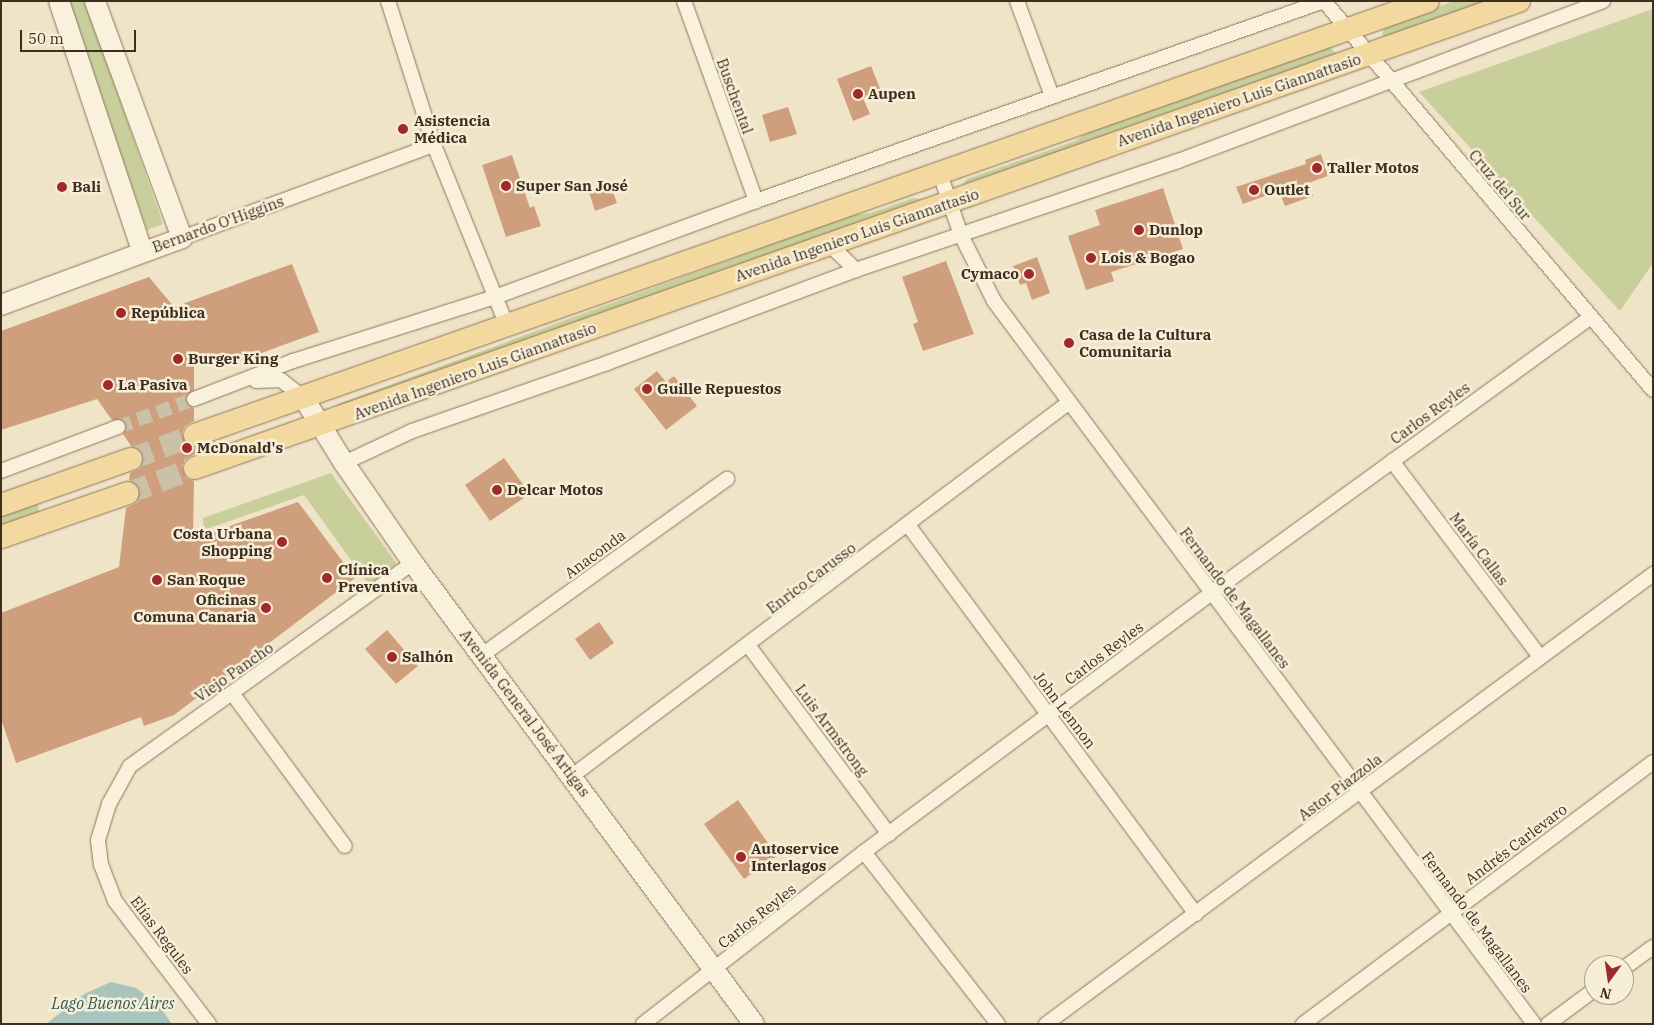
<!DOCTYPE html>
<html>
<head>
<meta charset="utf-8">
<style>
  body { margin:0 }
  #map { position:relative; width:1654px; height:1025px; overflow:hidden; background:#f0e4c8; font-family:"IBM Plex Serif",serif }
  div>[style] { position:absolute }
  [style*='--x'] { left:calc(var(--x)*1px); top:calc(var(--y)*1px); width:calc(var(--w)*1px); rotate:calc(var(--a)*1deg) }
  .green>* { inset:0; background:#c9cf9b }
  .water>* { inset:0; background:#a9c4bc }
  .building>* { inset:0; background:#cf9f7d }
  .street-tunnel>* { height:14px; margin-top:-7px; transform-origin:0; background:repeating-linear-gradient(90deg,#ccc0a6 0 14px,transparent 0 21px) }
  .primary-tunnel>* { height:22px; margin-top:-11px; transform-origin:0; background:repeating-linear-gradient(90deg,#ccc0a6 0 22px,transparent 0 33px) }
  .roads { filter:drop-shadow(0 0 1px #8d765c) drop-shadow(0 0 1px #8d765c) }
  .street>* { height:14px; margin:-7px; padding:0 7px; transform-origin:7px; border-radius:7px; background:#faf1dc }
  .secondary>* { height:20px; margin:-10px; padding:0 10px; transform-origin:10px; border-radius:10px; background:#faf1dc }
  .primary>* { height:22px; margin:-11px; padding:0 11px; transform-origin:11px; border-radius:11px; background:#f3d9a0 }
  .dots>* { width:14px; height:14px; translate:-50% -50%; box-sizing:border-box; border:2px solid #f7eed8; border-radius:50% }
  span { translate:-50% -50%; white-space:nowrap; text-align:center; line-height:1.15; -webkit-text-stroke:5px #f7eed8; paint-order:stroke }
  .poi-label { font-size:15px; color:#3d2e20; font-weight:700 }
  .left { translate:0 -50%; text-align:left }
  .right { translate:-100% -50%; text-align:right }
  .street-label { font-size:15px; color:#3d2e20 }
  .water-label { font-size:16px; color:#2f5d5a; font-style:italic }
  .frame { position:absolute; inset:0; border:2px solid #3d2e20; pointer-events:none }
  .north { position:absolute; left:1584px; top:955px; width:50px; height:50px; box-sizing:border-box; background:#f7eed8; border:1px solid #ada18e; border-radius:50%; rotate:194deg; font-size:14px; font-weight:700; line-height:20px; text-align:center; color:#3d2e20 }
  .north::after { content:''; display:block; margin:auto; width:18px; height:22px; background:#9e2a2b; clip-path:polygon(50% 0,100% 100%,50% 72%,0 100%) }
  .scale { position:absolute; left:20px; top:30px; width:116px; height:22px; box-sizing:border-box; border:2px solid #3d2e20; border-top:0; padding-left:6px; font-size:15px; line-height:18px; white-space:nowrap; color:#3d2e20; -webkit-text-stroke:4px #f7eed8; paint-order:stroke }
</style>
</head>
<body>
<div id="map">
  <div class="green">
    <div style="clip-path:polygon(67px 1px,86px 1px,163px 224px,147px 230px)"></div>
    <div style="clip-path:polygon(1454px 1px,1495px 1px,1384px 37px,1382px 34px,1386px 25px)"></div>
    <div style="clip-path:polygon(1653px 9px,1653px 263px,1620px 311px,1419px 92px)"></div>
    <div style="clip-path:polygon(1328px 46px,1337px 54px,962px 185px,967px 179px,1075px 141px,1089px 131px)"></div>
    <div style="clip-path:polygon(913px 198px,923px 199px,340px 410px,338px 404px,851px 215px,871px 213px)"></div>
    <div style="clip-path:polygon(331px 473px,397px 564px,369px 585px,304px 495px,204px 530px,203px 518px)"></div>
    <div style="clip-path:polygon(38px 502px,39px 511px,1px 526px,1px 515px)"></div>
  </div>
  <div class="water">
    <div style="clip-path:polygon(111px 982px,136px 988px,158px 1004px,172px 1024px,46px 1024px,86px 993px)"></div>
  </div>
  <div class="building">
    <div style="clip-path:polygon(871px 66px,881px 91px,863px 98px,870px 114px,853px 121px,837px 79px)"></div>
    <div style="clip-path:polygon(788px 107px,797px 134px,770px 142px,762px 115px)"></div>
    <div style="clip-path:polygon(1321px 154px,1328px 176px,1308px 183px,1313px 196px,1285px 206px,1279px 191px,1243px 204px,1236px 187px,1306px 164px,1305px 160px)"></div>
    <div style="clip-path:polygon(512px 155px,530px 208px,534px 206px,541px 226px,506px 237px,482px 165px)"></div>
    <div style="clip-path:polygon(610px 184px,617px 203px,595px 211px,589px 192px)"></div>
    <div style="clip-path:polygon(1163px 188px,1183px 249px,1111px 272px,1114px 281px,1086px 290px,1068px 236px,1100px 225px,1095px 210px)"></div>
    <div style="clip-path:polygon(1037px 257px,1050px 293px,1032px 300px,1026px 283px,1020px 285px,1013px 266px)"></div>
    <div style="clip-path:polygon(946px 261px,974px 334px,923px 351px,913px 324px,918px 322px,902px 277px)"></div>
    <div style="clip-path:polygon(292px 264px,319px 332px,218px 369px,210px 357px,194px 364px,194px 390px,185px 398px,188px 405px,194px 408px,194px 421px,185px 426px,182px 433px,186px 445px,195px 448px,195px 454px,185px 459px,182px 466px,186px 478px,194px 481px,193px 539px,298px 502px,355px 578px,174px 715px,144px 726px,141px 717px,16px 763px,1px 719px,1px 613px,119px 567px,126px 508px,138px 502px,141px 495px,137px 483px,129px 480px,130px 473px,141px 468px,144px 461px,140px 449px,131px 446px,123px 434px,127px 428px,124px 421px,112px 420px,97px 399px,1px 430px,1px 331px,149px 277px,174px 307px)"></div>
    <div style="clip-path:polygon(657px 371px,666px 382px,674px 376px,697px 406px,666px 430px,634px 389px)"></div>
    <div style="clip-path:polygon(504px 458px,530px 494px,490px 521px,465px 485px)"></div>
    <div style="clip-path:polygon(599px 622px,614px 643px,590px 660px,575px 639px)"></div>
    <div style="clip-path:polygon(387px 630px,418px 666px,396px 684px,365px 649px)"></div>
    <div style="clip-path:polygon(738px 800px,777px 856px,744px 879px,704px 824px)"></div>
  </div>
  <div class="street-tunnel">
    <div style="--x:118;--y:427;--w:81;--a:-20.2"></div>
  </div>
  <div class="primary-tunnel">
    <div style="--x:131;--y:459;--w:68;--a:-20.6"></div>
    <div style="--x:128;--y:493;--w:72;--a:-20.5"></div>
  </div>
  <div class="roads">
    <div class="street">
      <div style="--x:388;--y:1;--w:151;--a:72.3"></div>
      <div style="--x:434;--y:145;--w:195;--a:68"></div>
      <div style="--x:684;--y:1;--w:213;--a:70.2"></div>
      <div style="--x:1017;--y:1;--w:101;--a:69.8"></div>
      <div style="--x:1324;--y:1;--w:509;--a:49.78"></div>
      <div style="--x:940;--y:174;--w:65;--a:71"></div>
      <div style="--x:961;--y:235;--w:74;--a:63.4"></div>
      <div style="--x:994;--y:301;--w:902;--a:53.24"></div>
      <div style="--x:182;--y:238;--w:269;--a:-20.3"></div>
      <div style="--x:830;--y:245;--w:36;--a:44"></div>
      <div style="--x:256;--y:381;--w:25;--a:-2"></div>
      <div style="--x:281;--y:380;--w:28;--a:38"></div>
      <div style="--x:194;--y:399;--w:106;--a:-21"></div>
      <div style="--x:293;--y:361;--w:212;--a:-17.6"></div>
      <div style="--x:495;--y:297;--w:278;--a:-20.2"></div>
      <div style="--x:756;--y:201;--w:602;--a:-19.4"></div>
      <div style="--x:1392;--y:461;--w:246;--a:52.9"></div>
      <div style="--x:344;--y:463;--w:75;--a:-25.2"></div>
      <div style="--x:412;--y:431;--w:207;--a:-19.2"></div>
      <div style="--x:607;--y:363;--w:266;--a:-20.5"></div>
      <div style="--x:856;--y:270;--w:340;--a:-18.7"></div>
      <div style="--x:1178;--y:161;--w:454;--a:-20.6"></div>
      <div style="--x:1;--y:471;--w:125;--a:-20.6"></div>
      <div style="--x:908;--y:525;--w:484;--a:53.5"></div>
      <div style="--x:748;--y:645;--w:236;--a:53.3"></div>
      <div style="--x:482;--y:655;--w:302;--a:-35.7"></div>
      <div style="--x:232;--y:693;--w:190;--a:53.6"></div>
      <div style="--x:572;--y:776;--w:621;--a:-36.94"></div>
      <div style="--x:864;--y:852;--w:218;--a:52.1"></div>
      <div style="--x:1624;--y:968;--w:36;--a:-36"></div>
      <div style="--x:209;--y:1024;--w:155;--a:-127.4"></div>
      <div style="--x:115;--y:901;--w:39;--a:-111"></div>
      <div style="--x:101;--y:865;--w:25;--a:-97"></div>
      <div style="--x:98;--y:840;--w:38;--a:-73"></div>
      <div style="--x:109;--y:804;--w:43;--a:-61.1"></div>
      <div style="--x:130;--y:766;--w:348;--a:-35.7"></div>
      <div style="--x:643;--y:1024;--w:280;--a:-37.9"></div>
      <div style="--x:864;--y:852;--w:433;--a:-36.7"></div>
      <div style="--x:1211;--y:593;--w:468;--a:-36"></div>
      <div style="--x:1046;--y:1024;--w:756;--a:-36.55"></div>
      <div style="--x:1303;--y:1024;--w:437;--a:-36.8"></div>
      <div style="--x:1548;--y:1024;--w:57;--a:-36.5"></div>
    </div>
    <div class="secondary">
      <div style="--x:59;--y:1;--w:263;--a:71.6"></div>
      <div style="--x:1;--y:305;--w:193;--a:-20.3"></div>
      <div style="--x:182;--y:238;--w:252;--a:-110.2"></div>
      <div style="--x:303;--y:397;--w:78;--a:58.2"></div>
      <div style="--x:344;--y:463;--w:121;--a:55.4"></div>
      <div style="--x:413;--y:563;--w:573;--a:53.51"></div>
    </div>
    <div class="primary">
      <div style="--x:195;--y:435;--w:1307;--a:-19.39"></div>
      <div style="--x:195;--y:468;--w:1404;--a:-19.43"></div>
      <div style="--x:1;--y:505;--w:138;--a:-19.5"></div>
      <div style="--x:1;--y:537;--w:134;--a:-19.1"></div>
    </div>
  </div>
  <div class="dots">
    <div style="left:858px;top:94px;background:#9e2a2b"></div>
    <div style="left:403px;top:129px;background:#9e2a2b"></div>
    <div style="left:1317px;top:168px;background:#9e2a2b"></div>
    <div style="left:506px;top:186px;background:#9e2a2b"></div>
    <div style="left:62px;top:187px;background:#9e2a2b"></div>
    <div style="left:1254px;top:190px;background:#9e2a2b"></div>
    <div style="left:1139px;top:230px;background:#9e2a2b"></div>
    <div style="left:1091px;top:258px;background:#9e2a2b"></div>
    <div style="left:1029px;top:274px;background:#9e2a2b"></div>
    <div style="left:121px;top:313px;background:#9e2a2b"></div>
    <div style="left:1069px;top:343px;background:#9e2a2b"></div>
    <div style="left:178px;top:359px;background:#9e2a2b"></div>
    <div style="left:108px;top:385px;background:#9e2a2b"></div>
    <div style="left:647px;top:389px;background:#9e2a2b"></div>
    <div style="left:187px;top:448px;background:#9e2a2b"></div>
    <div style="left:497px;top:490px;background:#9e2a2b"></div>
    <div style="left:282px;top:542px;background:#9e2a2b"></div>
    <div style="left:327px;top:578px;background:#9e2a2b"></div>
    <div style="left:157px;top:580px;background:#9e2a2b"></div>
    <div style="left:266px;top:608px;background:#9e2a2b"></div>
    <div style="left:392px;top:657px;background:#9e2a2b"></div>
    <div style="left:741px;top:857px;background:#9e2a2b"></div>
  </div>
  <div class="poi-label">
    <span class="left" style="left:868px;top:94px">Aupen</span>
    <span class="left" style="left:414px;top:129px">Asistencia<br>Médica</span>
    <span class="left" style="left:1327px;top:168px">Taller Motos</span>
    <span class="left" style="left:516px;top:186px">Super San José</span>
    <span class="left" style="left:72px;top:187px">Bali</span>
    <span class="left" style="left:1264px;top:190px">Outlet</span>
    <span class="left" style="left:1149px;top:230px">Dunlop</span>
    <span class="left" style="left:1101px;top:258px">Lois &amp; Bogao</span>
    <span class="right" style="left:1019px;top:274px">Cymaco</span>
    <span class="left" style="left:131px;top:313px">República</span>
    <span class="left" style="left:1079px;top:343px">Casa de la Cultura<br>Comunitaria</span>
    <span class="left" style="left:188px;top:359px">Burger King</span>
    <span class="left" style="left:118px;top:385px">La Pasiva</span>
    <span class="left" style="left:657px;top:389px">Guille Repuestos</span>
    <span class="left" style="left:197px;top:448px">McDonald's</span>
    <span class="left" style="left:507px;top:490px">Delcar Motos</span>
    <span class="right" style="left:272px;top:542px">Costa Urbana<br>Shopping</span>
    <span class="left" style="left:338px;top:578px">Clínica<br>Preventiva</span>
    <span class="left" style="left:167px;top:580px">San Roque</span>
    <span class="right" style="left:256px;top:608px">Oficinas<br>Comuna Canaria</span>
    <span class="left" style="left:402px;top:657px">Salhón</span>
    <span class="left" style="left:751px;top:857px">Autoservice<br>Interlagos</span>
  </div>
  <div class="street-label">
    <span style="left:735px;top:96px;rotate:70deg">Buschental</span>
    <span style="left:1239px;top:100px;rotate:-19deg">Avenida Ingeniero Luis Giannattasio</span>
    <span style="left:1500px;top:185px;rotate:50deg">Cruz del Sur</span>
    <span style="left:218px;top:224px;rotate:-20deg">Bernardo O'Higgins</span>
    <span style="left:857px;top:235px;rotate:-19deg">Avenida Ingeniero Luis Giannattasio</span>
    <span style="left:475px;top:371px;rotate:-20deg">Avenida Ingeniero Luis Giannattasio</span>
    <span style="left:1430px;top:413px;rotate:-36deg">Carlos Reyles</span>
    <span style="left:1479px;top:549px;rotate:53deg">María Callas</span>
    <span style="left:595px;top:554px;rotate:-36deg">Anaconda</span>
    <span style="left:811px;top:578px;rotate:-37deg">Enrico Carusso</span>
    <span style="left:1235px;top:598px;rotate:53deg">Fernando de Magallanes</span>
    <span style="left:1104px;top:653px;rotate:-37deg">Carlos Reyles</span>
    <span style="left:234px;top:672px;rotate:-35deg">Viejo Pancho</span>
    <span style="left:1065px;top:710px;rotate:53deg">John Lennon</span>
    <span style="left:525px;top:713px;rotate:53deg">Avenida General José Artigas</span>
    <span style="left:832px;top:730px;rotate:53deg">Luis Armstrong</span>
    <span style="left:1340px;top:787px;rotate:-37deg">Astor Piazzola</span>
    <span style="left:1516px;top:844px;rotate:-37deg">Andrés Carlevaro</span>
    <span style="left:757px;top:916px;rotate:-38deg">Carlos Reyles</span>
    <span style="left:1477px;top:922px;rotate:53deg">Fernando de Magallanes</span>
    <span style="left:162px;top:935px;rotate:53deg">Elías Regules</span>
  </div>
  <div class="water-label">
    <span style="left:113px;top:1003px">Lago Buenos Aires</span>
  </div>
  <div class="frame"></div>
  <div class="north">N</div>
  <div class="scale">50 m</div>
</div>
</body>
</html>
